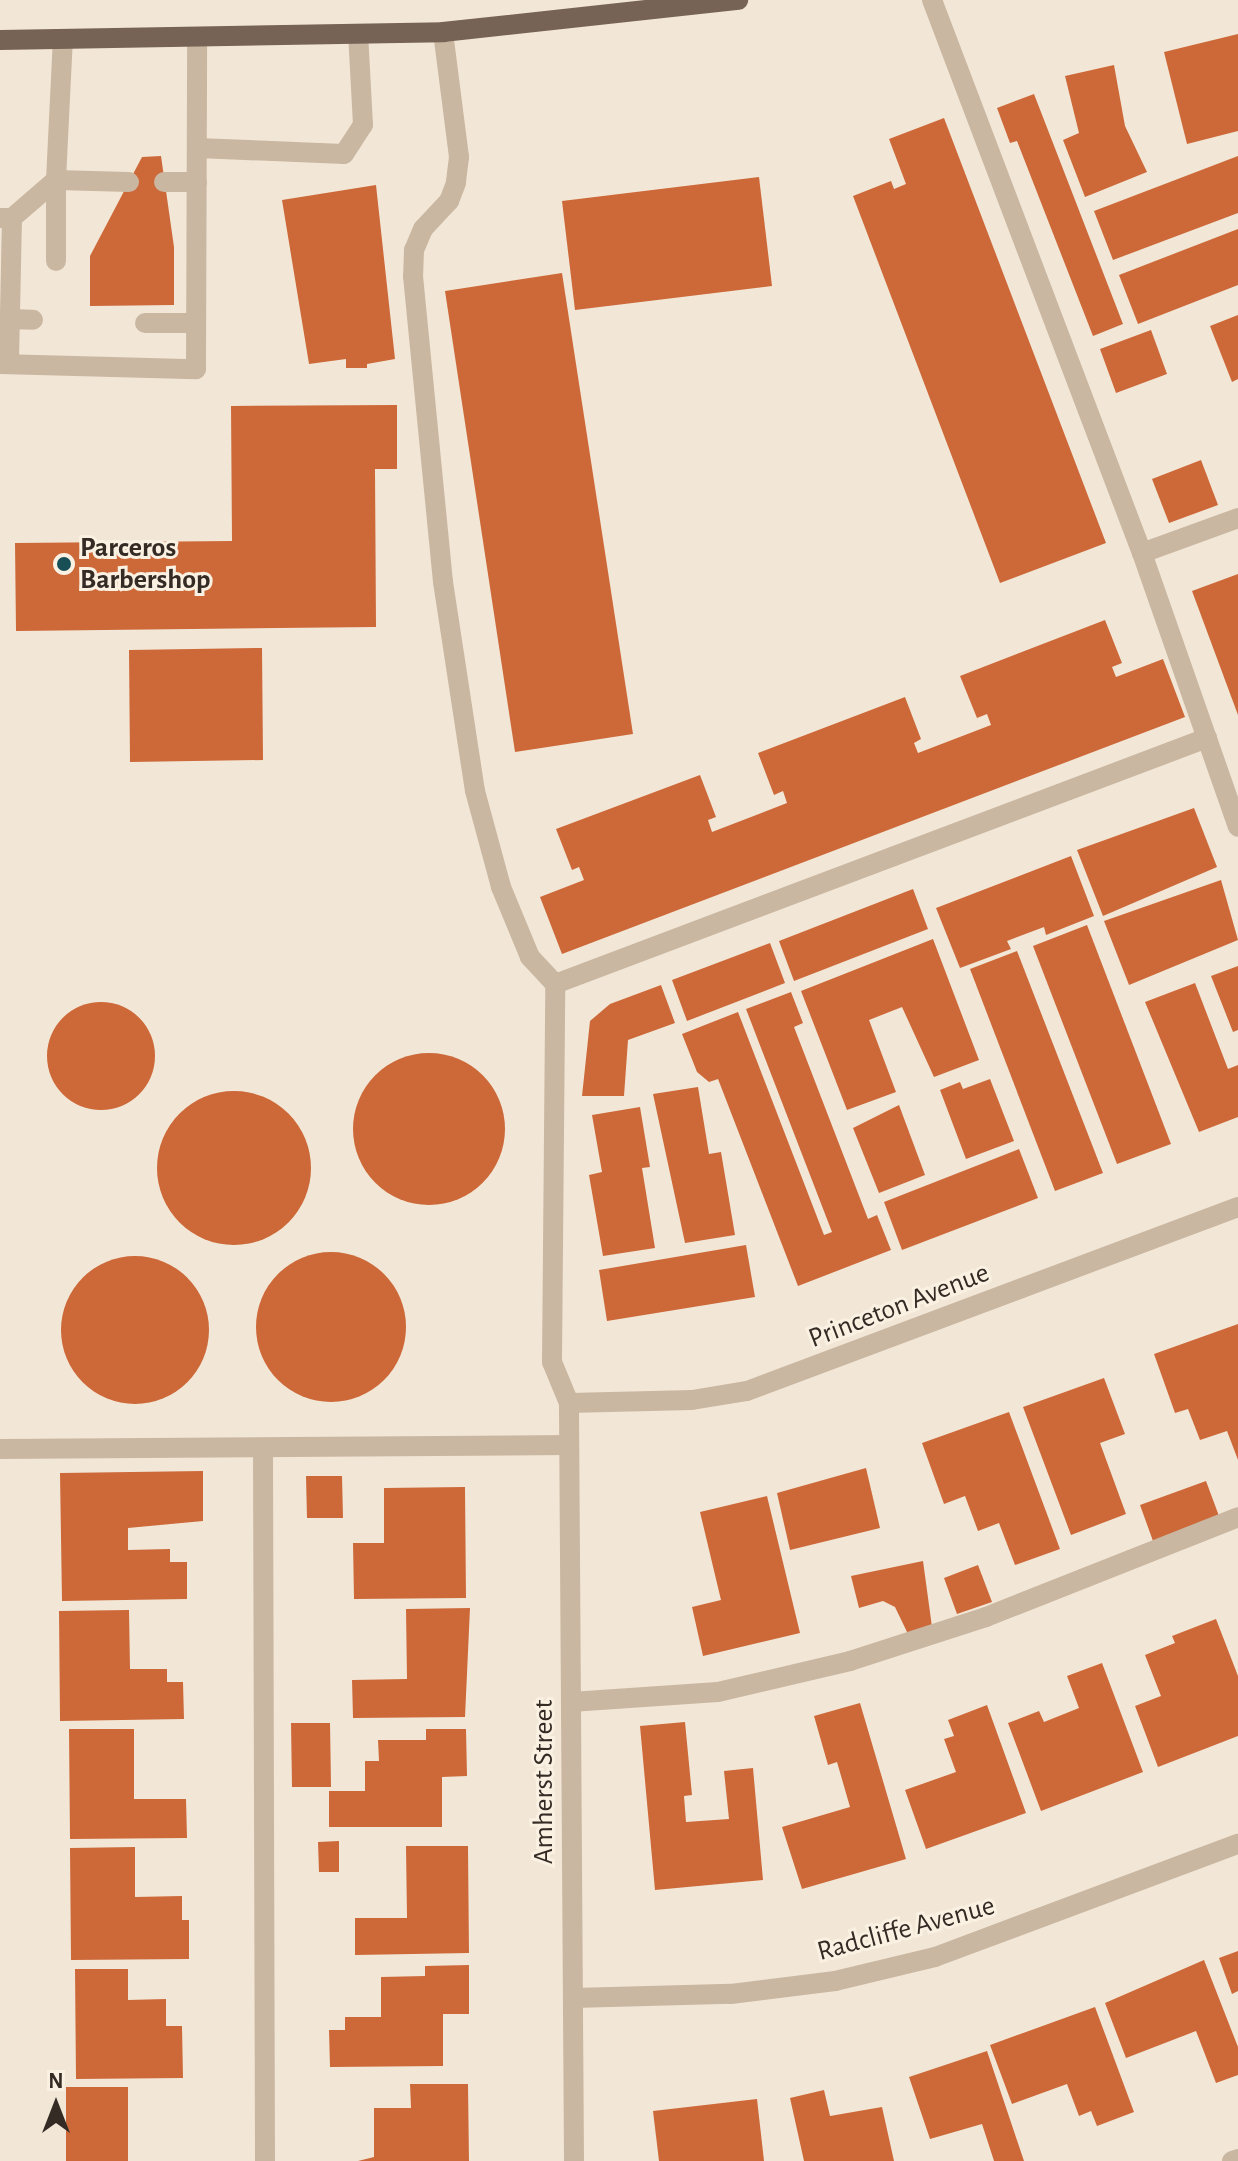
<!DOCTYPE html>
<html>
<head>
<meta charset="utf-8">
<style>
  body { margin:0 }
  #map { position:relative; width:1238px; height:2161px; overflow:hidden; background:#f2e7d6; font-family:"Alegreya Sans",sans-serif }
  div>[style] { position:absolute }
  [style*='--x'] { left:calc(var(--x)*1px); top:calc(var(--y)*1px); width:calc(var(--w)*1px); rotate:calc(var(--a)*1deg) }
  .building>* { inset:0; background:#cd6839 }
  .round { border-radius:50% }
  .lane>* { height:20px; margin:-10px; padding:0 10px; transform-origin:10px; border-radius:10px; background:#cab7a2 }
  .street>* { height:20px; margin:-10px; padding:0 10px; transform-origin:10px; border-radius:10px; background:#cab7a2 }
  .primary>* { height:20px; margin:-10px; padding:0 10px; transform-origin:10px; border-radius:10px; background:#776355 }
  .dots>* { width:22px; height:22px; translate:-50% -50%; box-sizing:border-box; border:4px solid #faf1e2; border-radius:50% }
  span { translate:-50% -50%; white-space:nowrap; text-align:center; line-height:1.15; -webkit-text-stroke:6px #faf1e2; paint-order:stroke }
  .poi-label { font-size:28px; color:#342b25; font-weight:700 }
  .left { translate:0 -50%; text-align:left }
  .street-label { font-size:28px; color:#342b25 }
  .north { position:absolute; left:16px; top:2065px; width:80px; height:80px; -webkit-text-stroke:6px #faf1e2; paint-order:stroke; rotate:0deg; font-size:22px; font-weight:700; line-height:32px; text-align:center; color:#342b25 }
  .north::after { content:''; display:block; margin:auto; width:28px; height:36px; background:#342b25; clip-path:polygon(50% 0,100% 100%,50% 72%,0 100%) }
</style>
</head>
<body>
<div id="map">
  <div class="building">
    <div style="clip-path:polygon(1238px 34px,1238px 131px,1187px 144px,1164px 52px)"></div>
    <div style="clip-path:polygon(1114px 65px,1125px 126px,1147px 172px,1085px 197px,1063px 140px,1079px 133px,1065px 76px)"></div>
    <div style="clip-path:polygon(1034px 94px,1123px 324px,1093px 336px,1017px 141px,1010px 143px,997px 108px)"></div>
    <div style="clip-path:polygon(944px 118px,1106px 543px,1000px 583px,853px 196px,891px 181px,894px 189px,906px 184px,889px 139px)"></div>
    <div style="clip-path:polygon(161px 156px,174px 247px,174px 305px,90px 306px,90px 256px,142px 157px)"></div>
    <div style="clip-path:polygon(1238px 156px,1238px 213px,1113px 260px,1094px 211px)"></div>
    <div style="clip-path:polygon(759px 177px,772px 286px,575px 310px,562px 201px)"></div>
    <div style="clip-path:polygon(376px 185px,395px 359px,367px 364px,367px 368px,346px 368px,346px 359px,309px 364px,282px 200px)"></div>
    <div style="clip-path:polygon(1238px 229px,1238px 285px,1138px 324px,1119px 275px)"></div>
    <div style="clip-path:polygon(562px 273px,633px 734px,515px 752px,445px 291px)"></div>
    <div style="clip-path:polygon(1238px 315px,1238px 379px,1232px 382px,1210px 326px)"></div>
    <div style="clip-path:polygon(1151px 330px,1167px 374px,1116px 393px,1100px 349px)"></div>
    <div style="clip-path:polygon(397px 405px,397px 469px,375px 469px,376px 627px,16px 631px,15px 543px,232px 541px,231px 406px)"></div>
    <div style="clip-path:polygon(1201px 460px,1218px 505px,1169px 523px,1152px 479px)"></div>
    <div style="clip-path:polygon(1238px 574px,1238px 715px,1192px 591px)"></div>
    <div style="clip-path:polygon(1105px 620px,1122px 663px,1112px 667px,1116px 677px,1163px 659px,1185px 717px,562px 954px,540px 897px,584px 880px,579px 867px,572px 870px,556px 829px,700px 775px,716px 817px,708px 820px,712px 832px,787px 803px,783px 791px,774px 795px,758px 753px,905px 697px,921px 739px,914px 743px,918px 753px,991px 725px,987px 714px,977px 718px,960px 676px)"></div>
    <div style="clip-path:polygon(262px 648px,263px 760px,130px 762px,129px 650px)"></div>
    <div style="clip-path:polygon(1194px 808px,1217px 867px,1103px 916px,1077px 850px)"></div>
    <div style="clip-path:polygon(1071px 856px,1094px 916px,1046px 935px,1044px 927px,1007px 941px,1011px 949px,960px 968px,936px 908px)"></div>
    <div style="clip-path:polygon(1221px 880px,1238px 940px,1129px 985px,1104px 921px)"></div>
    <div style="clip-path:polygon(913px 889px,928px 929px,794px 981px,779px 941px)"></div>
    <div style="clip-path:polygon(1087px 925px,1171px 1144px,1117px 1164px,1033px 946px)"></div>
    <div style="clip-path:polygon(933px 939px,979px 1060px,934px 1077px,902px 1007px,869px 1020px,896px 1092px,847px 1110px,801px 991px)"></div>
    <div style="clip-path:polygon(770px 943px,785px 983px,687px 1021px,672px 980px)"></div>
    <div style="clip-path:polygon(1017px 951px,1103px 1173px,1055px 1191px,970px 969px)"></div>
    <div style="clip-path:polygon(1238px 966px,1238px 1030px,1233px 1032px,1211px 976px)"></div>
    <div style="clip-path:polygon(1195px 983px,1228px 1069px,1238px 1065px,1238px 1117px,1199px 1132px,1145px 1002px)"></div>
    <div style="clip-path:polygon(661px 985px,675px 1023px,628px 1040px,624px 1096px,582px 1096px,590px 1021px,610px 1004px)"></div>
    <div style="clip-path:polygon(791px 992px,803px 1023px,794px 1027px,868px 1219px,877px 1215px,891px 1250px,798px 1286px,718px 1079px,709px 1082px,697px 1072px,682px 1034px,738px 1012px,824px 1235px,832px 1232px,746px 1009px)"></div>
    <div class="round" style="left:47px;top:1002px;width:108px;height:108px"></div>
    <div class="round" style="left:353px;top:1053px;width:152px;height:152px"></div>
    <div style="clip-path:polygon(990px 1079px,1014px 1141px,966px 1159px,940px 1090px,960px 1082px,963px 1089px)"></div>
    <div style="clip-path:polygon(698px 1087px,709px 1154px,721px 1152px,735px 1235px,685px 1243px,653px 1094px)"></div>
    <div class="round" style="left:157px;top:1091px;width:154px;height:154px"></div>
    <div style="clip-path:polygon(899px 1105px,925px 1175px,879px 1193px,853px 1128px)"></div>
    <div style="clip-path:polygon(640px 1107px,650px 1167px,642px 1168px,655px 1248px,603px 1256px,589px 1175px,602px 1172px,592px 1115px)"></div>
    <div style="clip-path:polygon(1019px 1149px,1038px 1198px,902px 1250px,884px 1202px)"></div>
    <div style="clip-path:polygon(746px 1245px,755px 1297px,607px 1321px,599px 1270px)"></div>
    <div class="round" style="left:256px;top:1252px;width:150px;height:150px"></div>
    <div class="round" style="left:61px;top:1256px;width:148px;height:148px"></div>
    <div style="clip-path:polygon(1238px 1324px,1238px 1460px,1227px 1431px,1200px 1440px,1188px 1409px,1175px 1413px,1154px 1354px)"></div>
    <div style="clip-path:polygon(1104px 1378px,1125px 1434px,1100px 1443px,1126px 1514px,1071px 1535px,1023px 1407px)"></div>
    <div style="clip-path:polygon(1009px 1412px,1060px 1549px,1015px 1565px,999px 1523px,978px 1531px,965px 1496px,944px 1504px,922px 1443px)"></div>
    <div style="clip-path:polygon(866px 1468px,880px 1528px,790px 1550px,777px 1493px)"></div>
    <div style="clip-path:polygon(203px 1471px,203px 1521px,128px 1528px,128px 1550px,170px 1549px,170px 1562px,187px 1562px,187px 1599px,62px 1601px,60px 1473px)"></div>
    <div style="clip-path:polygon(306px 1476px,342px 1476px,343px 1518px,307px 1518px)"></div>
    <div style="clip-path:polygon(1206px 1481px,1219px 1516px,1153px 1541px,1140px 1505px)"></div>
    <div style="clip-path:polygon(465px 1487px,466px 1598px,354px 1599px,353px 1543px,384px 1543px,384px 1488px)"></div>
    <div style="clip-path:polygon(767px 1496px,800px 1633px,703px 1656px,692px 1607px,721px 1600px,700px 1512px)"></div>
    <div style="clip-path:polygon(923px 1561px,932px 1627px,908px 1634px,895px 1607px,883px 1601px,859px 1608px,851px 1576px)"></div>
    <div style="clip-path:polygon(978px 1565px,992px 1602px,957px 1614px,944px 1578px)"></div>
    <div style="clip-path:polygon(470px 1608px,465px 1717px,353px 1718px,352px 1680px,407px 1679px,406px 1609px)"></div>
    <div style="clip-path:polygon(129px 1610px,130px 1669px,167px 1669px,167px 1682px,183px 1682px,184px 1719px,60px 1721px,59px 1611px)"></div>
    <div style="clip-path:polygon(1216px 1619px,1238px 1676px,1238px 1736px,1158px 1767px,1135px 1706px,1161px 1696px,1145px 1655px,1175px 1643px,1172px 1636px)"></div>
    <div style="clip-path:polygon(1102px 1663px,1143px 1772px,1041px 1811px,1008px 1723px,1039px 1711px,1044px 1722px,1079px 1708px,1067px 1676px)"></div>
    <div style="clip-path:polygon(860px 1703px,906px 1859px,802px 1889px,782px 1827px,850px 1807px,837px 1762px,828px 1765px,814px 1716px)"></div>
    <div style="clip-path:polygon(987px 1705px,1026px 1813px,926px 1849px,905px 1790px,956px 1772px,944px 1739px,954px 1736px,948px 1720px)"></div>
    <div style="clip-path:polygon(685px 1722px,692px 1795px,684px 1796px,686px 1822px,729px 1819px,724px 1771px,753px 1768px,763px 1880px,655px 1890px,640px 1726px)"></div>
    <div style="clip-path:polygon(291px 1723px,330px 1723px,331px 1787px,292px 1787px)"></div>
    <div style="clip-path:polygon(69px 1729px,134px 1729px,134px 1799px,186px 1799px,187px 1838px,70px 1839px)"></div>
    <div style="clip-path:polygon(426px 1729px,466px 1729px,467px 1776px,442px 1777px,442px 1827px,329px 1827px,329px 1791px,365px 1791px,365px 1761px,379px 1761px,378px 1740px,426px 1740px)"></div>
    <div style="clip-path:polygon(339px 1841px,339px 1872px,319px 1872px,318px 1842px)"></div>
    <div style="clip-path:polygon(406px 1846px,468px 1846px,469px 1953px,355px 1955px,355px 1918px,407px 1918px)"></div>
    <div style="clip-path:polygon(135px 1847px,135px 1897px,182px 1896px,182px 1920px,189px 1920px,189px 1959px,71px 1960px,70px 1848px)"></div>
    <div style="clip-path:polygon(1238px 1951px,1238px 1991px,1232px 1994px,1219px 1958px)"></div>
    <div style="clip-path:polygon(1204px 1960px,1238px 2047px,1238px 2075px,1216px 2083px,1196px 2031px,1126px 2058px,1105px 2003px)"></div>
    <div style="clip-path:polygon(469px 1965px,469px 2014px,443px 2014px,443px 2066px,330px 2067px,329px 2030px,345px 2030px,345px 2017px,381px 2017px,381px 1977px,425px 1976px,425px 1966px)"></div>
    <div style="clip-path:polygon(75px 1969px,128px 1969px,128px 2000px,166px 1999px,166px 2026px,182px 2026px,183px 2078px,76px 2079px)"></div>
    <div style="clip-path:polygon(1095px 2007px,1134px 2112px,1097px 2126px,1091px 2111px,1079px 2116px,1067px 2084px,1012px 2104px,990px 2045px)"></div>
    <div style="clip-path:polygon(987px 2051px,1024px 2161px,994px 2161px,982px 2124px,930px 2139px,909px 2077px)"></div>
    <div style="clip-path:polygon(410px 2084px,468px 2084px,469px 2161px,358px 2161px,374px 2157px,374px 2108px,411px 2108px)"></div>
    <div style="clip-path:polygon(66px 2087px,128px 2087px,128px 2161px,66px 2161px)"></div>
    <div style="clip-path:polygon(824px 2090px,830px 2116px,882px 2107px,894px 2161px,804px 2161px,790px 2098px)"></div>
    <div style="clip-path:polygon(757px 2099px,764px 2161px,659px 2161px,653px 2111px)"></div>
  </div>
  <div class="lane">
    <div style="--x:932;--y:0;--w:592;--a:69.21"></div>
    <div style="--x:1142;--y:553;--w:290;--a:70.7"></div>
    <div style="--x:443;--y:32;--w:126;--a:82.7"></div>
    <div style="--x:459;--y:157;--w:26;--a:97"></div>
    <div style="--x:456;--y:183;--w:19;--a:111"></div>
    <div style="--x:449;--y:201;--w:38;--a:133"></div>
    <div style="--x:423;--y:229;--w:23;--a:113"></div>
    <div style="--x:414;--y:250;--w:26;--a:92"></div>
    <div style="--x:413;--y:276;--w:307;--a:84.4"></div>
    <div style="--x:443;--y:582;--w:211;--a:81.3"></div>
    <div style="--x:475;--y:791;--w:99;--a:74.8"></div>
    <div style="--x:501;--y:887;--w:76;--a:67.5"></div>
    <div style="--x:530;--y:957;--w:37;--a:47"></div>
    <div style="--x:197;--y:148;--w:147;--a:2.3"></div>
    <div style="--x:344;--y:154;--w:35;--a:-57"></div>
    <div style="--x:363;--y:125;--w:91;--a:-93.1"></div>
    <div style="--x:164;--y:182;--w:33;--a:0"></div>
    <div style="--x:0;--y:218;--w:12;--a:0"></div>
    <div style="--x:12;--y:218;--w:146;--a:91.2"></div>
    <div style="--x:12;--y:218;--w:58;--a:-40.8"></div>
    <div style="--x:56;--y:180;--w:141;--a:-87.2"></div>
    <div style="--x:56;--y:261;--w:81;--a:-90"></div>
    <div style="--x:56;--y:180;--w:73;--a:1.6"></div>
    <div style="--x:10;--y:319;--w:23;--a:2"></div>
    <div style="--x:145;--y:323;--w:51;--a:0"></div>
    <div style="--x:0;--y:364;--w:196;--a:1.5"></div>
    <div style="--x:196;--y:369;--w:330;--a:-89.8"></div>
    <div style="--x:1142;--y:553;--w:102;--a:-20"></div>
    <div style="--x:569;--y:1403;--w:44;--a:-112.5"></div>
    <div style="--x:552;--y:1362;--w:378;--a:-89.5"></div>
    <div style="--x:555;--y:984;--w:697;--a:-20.67"></div>
    <div style="--x:263;--y:1448;--w:713;--a:89.84"></div>
    <div style="--x:0;--y:1449;--w:569;--a:-0.4"></div>
    <div style="--x:571;--y:1702;--w:147;--a:-3.9"></div>
    <div style="--x:718;--y:1692;--w:136;--a:-13.2"></div>
    <div style="--x:850;--y:1661;--w:143;--a:-17.9"></div>
    <div style="--x:986;--y:1617;--w:271;--a:-21.6"></div>
    <div style="--x:1232;--y:2161;--w:6;--a:-18"></div>
  </div>
  <div class="street">
    <div style="--x:573;--y:1998;--w:158;--a:-1.5"></div>
    <div style="--x:731;--y:1994;--w:105;--a:-7.1"></div>
    <div style="--x:835;--y:1981;--w:103;--a:-13.5"></div>
    <div style="--x:935;--y:1957;--w:323;--a:-20.5"></div>
    <div style="--x:574;--y:2161;--w:758;--a:-90.38"></div>
    <div style="--x:569;--y:1403;--w:123;--a:-1.4"></div>
    <div style="--x:692;--y:1400;--w:56;--a:-9.3"></div>
    <div style="--x:747;--y:1391;--w:524;--a:-20.54"></div>
  </div>
  <div class="primary">
    <div style="--x:0;--y:40;--w:443;--a:-1"></div>
    <div style="--x:443;--y:32;--w:297;--a:-6.2"></div>
  </div>
  <div class="dots">
    <div style="left:64px;top:564px;background:#184f57"></div>
  </div>
  <div class="poi-label">
    <span class="left" style="left:80px;top:564px">Parceros<br>Barbershop</span>
  </div>
  <div class="street-label">
    <span style="left:899px;top:1306px;rotate:-21deg">Princeton Avenue</span>
    <span style="left:544px;top:1782px;rotate:-90deg">Amherst Street</span>
    <span style="left:906px;top:1929px;rotate:-15deg">Radcliffe Avenue</span>
  </div>
  <div class="north">N</div>
</div>
</body>
</html>
